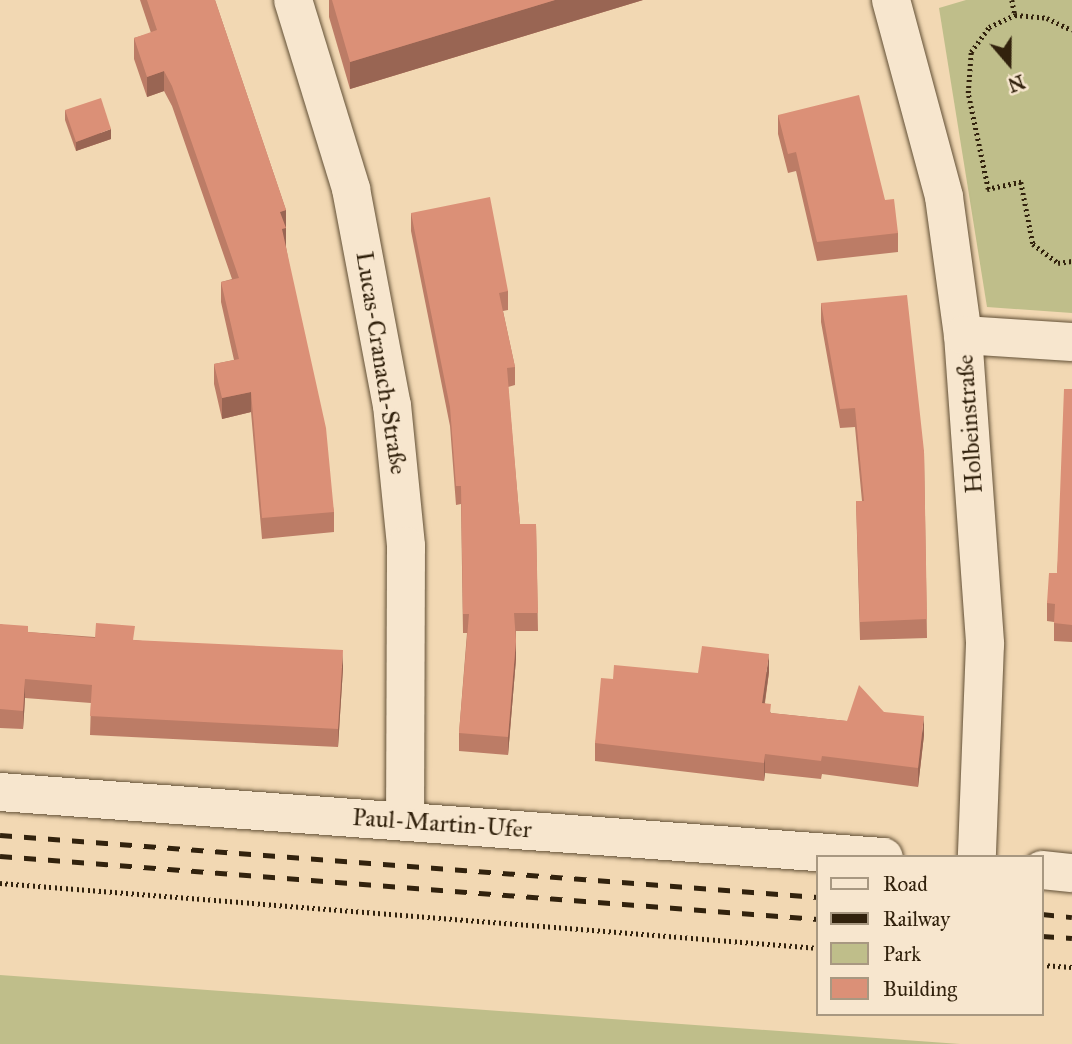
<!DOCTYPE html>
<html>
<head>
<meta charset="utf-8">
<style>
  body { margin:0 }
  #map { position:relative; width:1072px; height:1044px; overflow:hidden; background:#f2d8b3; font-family:"IM FELL Great Primer",serif }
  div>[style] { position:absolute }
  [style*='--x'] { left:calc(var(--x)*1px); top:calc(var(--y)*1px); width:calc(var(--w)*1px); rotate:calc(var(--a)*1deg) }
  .green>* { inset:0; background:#bfbe8a }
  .path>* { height:4.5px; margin-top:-2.25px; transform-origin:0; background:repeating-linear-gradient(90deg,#32220d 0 2px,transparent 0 5.5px) }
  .roads { filter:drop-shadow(0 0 2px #625036) drop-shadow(0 0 2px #625036) }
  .minor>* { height:38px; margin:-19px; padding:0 19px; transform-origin:19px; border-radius:19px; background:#f7e6ce }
  .rail>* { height:5px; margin-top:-2.5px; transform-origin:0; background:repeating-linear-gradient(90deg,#32220d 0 12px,transparent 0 24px) }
  .wall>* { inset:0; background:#bc7c66 }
  .shaded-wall>* { inset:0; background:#996553 }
  .building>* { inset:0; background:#db9077 }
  span { translate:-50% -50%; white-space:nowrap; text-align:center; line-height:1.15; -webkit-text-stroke:5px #f7e6ce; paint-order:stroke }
  .street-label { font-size:24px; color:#32220d }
  .legend { position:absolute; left:816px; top:855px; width:228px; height:161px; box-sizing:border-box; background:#f7e6ce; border:2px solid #a89881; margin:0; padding:9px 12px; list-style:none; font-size:21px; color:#32220d }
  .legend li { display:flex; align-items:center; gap:14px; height:35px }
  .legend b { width:35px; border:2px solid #a89881 }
  .north { position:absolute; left:974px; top:28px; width:70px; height:70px; -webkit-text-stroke:5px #f7e6ce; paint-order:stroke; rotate:160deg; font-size:19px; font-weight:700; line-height:28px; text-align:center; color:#32220d }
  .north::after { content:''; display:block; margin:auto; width:24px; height:32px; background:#32220d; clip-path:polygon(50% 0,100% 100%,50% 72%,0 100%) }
</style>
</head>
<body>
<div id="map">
  <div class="green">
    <div style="clip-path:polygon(966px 0,1072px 0,1072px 313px,987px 307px,939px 8px)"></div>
    <div style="clip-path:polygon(0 975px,960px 1044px,0 1044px)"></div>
  </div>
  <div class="path">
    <div style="--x:1012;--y:0;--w:15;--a:79"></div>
    <div style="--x:987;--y:189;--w:35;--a:-12"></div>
    <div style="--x:1021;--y:182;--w:63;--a:79"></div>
    <div style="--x:1033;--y:244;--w:31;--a:37"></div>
    <div style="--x:1058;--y:263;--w:14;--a:-8"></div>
    <div style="--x:988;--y:189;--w:98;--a:-101.8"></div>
    <div style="--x:968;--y:93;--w:41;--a:-85.8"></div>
    <div style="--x:971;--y:52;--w:31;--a:-54"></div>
    <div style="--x:989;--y:27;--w:29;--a:-25"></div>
    <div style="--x:1015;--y:15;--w:32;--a:5"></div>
    <div style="--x:1047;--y:18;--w:28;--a:26"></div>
    <div style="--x:0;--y:883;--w:821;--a:4.54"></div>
    <div style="--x:1042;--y:965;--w:30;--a:4"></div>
  </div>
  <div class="roads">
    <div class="minor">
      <div style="--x:293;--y:0;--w:198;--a:72.9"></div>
      <div style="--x:351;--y:189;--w:220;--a:79.3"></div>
      <div style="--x:392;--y:405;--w:142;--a:84.3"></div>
      <div style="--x:406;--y:546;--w:274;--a:90.2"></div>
      <div style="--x:891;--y:0;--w:204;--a:74.9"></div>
      <div style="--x:944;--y:197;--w:139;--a:82.2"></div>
      <div style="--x:963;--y:335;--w:310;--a:85.9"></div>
      <div style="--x:985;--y:644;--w:213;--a:92.2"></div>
      <div style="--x:963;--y:335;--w:109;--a:3.7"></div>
      <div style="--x:0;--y:792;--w:886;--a:4.21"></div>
      <div style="--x:1042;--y:870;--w:30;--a:6"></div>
    </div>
  </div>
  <div class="rail">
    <div style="--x:0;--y:835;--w:820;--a:4.33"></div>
    <div style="--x:0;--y:856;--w:820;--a:4.4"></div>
    <div style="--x:1042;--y:914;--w:30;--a:6"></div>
    <div style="--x:1042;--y:936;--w:30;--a:4"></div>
  </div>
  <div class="wall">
    <div style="clip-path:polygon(140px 0,215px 0,286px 210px,286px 247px,334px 512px,334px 532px,262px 539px,251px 412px,222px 419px,214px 384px,214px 364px,234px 360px,221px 302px,221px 282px,232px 279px,172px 106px,164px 91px,147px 97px,134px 59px,134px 38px,151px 33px)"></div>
    <div style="clip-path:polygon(329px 0,643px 0,350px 89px,329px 17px)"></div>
    <div style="clip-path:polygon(65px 110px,111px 139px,76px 151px,65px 120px)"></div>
    <div style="clip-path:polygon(778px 115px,885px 200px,898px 233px,898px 252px,817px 261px,796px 171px,788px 173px,778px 134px)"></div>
    <div style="clip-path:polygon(411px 213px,508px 291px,508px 310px,503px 311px,515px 367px,515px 385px,508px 387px,520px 524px,536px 524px,538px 631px,516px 631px,516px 659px,508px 755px,459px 751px,459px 733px,467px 633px,463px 633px,461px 504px,456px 505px,450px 426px,411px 231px)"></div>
    <div style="clip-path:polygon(821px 303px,924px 451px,927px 638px,860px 640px,856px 501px,862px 501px,855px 427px,840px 428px,821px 322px)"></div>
    <div style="clip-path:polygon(1072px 389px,1072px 642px,1054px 641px,1054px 622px,1047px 621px,1047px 603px,1057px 573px)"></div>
    <div style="clip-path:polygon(0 624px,28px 632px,135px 640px,343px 668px,338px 747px,90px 735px,91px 703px,25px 698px,23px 729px,0 728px)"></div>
    <div style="clip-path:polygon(769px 672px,765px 703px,771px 713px,847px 721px,884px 712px,924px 735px,918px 787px,822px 774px,821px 779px,765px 773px,764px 781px,595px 761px,595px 743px,613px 679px,698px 673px)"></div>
  </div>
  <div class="shaded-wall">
    <div style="clip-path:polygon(555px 0,643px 0,350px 89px,350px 62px)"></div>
    <div style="clip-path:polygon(164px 71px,164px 91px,147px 97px,147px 77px)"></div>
    <div style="clip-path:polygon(111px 129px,111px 139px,76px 151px,76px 142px)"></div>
    <div style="clip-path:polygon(286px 210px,286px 248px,282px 249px,280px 212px)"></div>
    <div style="clip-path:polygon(251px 392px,251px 412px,222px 419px,222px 398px)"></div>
    <div style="clip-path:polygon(516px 641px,516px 659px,508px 755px,508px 737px)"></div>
    <div style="clip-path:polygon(343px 650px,343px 668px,338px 747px,338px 729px)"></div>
    <div style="clip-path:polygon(769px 654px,769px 672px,762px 721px,762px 703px)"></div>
    <div style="clip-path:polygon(25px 679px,25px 698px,23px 729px,23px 711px)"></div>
    <div style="clip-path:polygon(924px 716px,924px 735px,918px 787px,918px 768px)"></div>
    <div style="clip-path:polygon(765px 754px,765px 773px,764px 781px,764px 763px)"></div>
  </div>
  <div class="building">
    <div style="clip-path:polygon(147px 0,215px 0,286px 210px,280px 212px,286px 228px,282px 229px,326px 428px,334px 512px,262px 518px,251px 392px,222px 398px,214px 364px,239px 359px,221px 282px,239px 278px,172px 86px,164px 71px,147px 77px,134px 38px,157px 30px)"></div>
    <div style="clip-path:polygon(332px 0,555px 0,350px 62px)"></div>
    <div style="clip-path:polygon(859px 95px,885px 200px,894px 199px,898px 233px,817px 242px,796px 152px,788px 154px,778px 115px)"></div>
    <div style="clip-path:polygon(101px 98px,111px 129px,76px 142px,65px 110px)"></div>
    <div style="clip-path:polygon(490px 197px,508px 291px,499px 293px,515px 367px,507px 368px,520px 524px,536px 524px,538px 613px,514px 613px,516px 641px,508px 737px,459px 733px,469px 614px,463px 614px,461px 486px,456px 486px,450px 407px,411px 213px)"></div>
    <div style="clip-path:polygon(907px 295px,924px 451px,927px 619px,860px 622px,856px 501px,864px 501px,855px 408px,840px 409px,821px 303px)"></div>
    <div style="clip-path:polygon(1064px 389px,1072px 389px,1072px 625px,1054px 623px,1055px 604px,1047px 603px,1049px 573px,1057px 573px)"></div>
    <div style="clip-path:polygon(96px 623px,135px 626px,133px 640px,343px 650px,338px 729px,90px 716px,92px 685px,25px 679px,23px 711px,0 709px,0 624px,28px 626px,28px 632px,95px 638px)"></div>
    <div style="clip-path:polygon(702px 646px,769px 654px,762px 703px,771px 704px,770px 713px,847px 721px,859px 685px,884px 712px,924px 716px,918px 768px,822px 756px,821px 761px,765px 754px,764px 763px,595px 743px,601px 678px,613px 679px,614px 665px,698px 673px)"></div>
  </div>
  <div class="street-label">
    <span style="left:381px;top:363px;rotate:81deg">Lucas-Cranach-Straße</span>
    <span style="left:970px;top:424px;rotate:-94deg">Holbeinstraße</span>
    <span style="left:442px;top:824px;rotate:4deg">Paul-Martin-Ufer</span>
  </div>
  <ul class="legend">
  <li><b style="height:9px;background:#f7e6ce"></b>Road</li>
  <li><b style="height:9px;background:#32220d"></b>Railway</li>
  <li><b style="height:19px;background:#bfbe8a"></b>Park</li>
  <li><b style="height:19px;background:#db9077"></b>Building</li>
  </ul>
  <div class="north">N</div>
</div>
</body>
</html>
